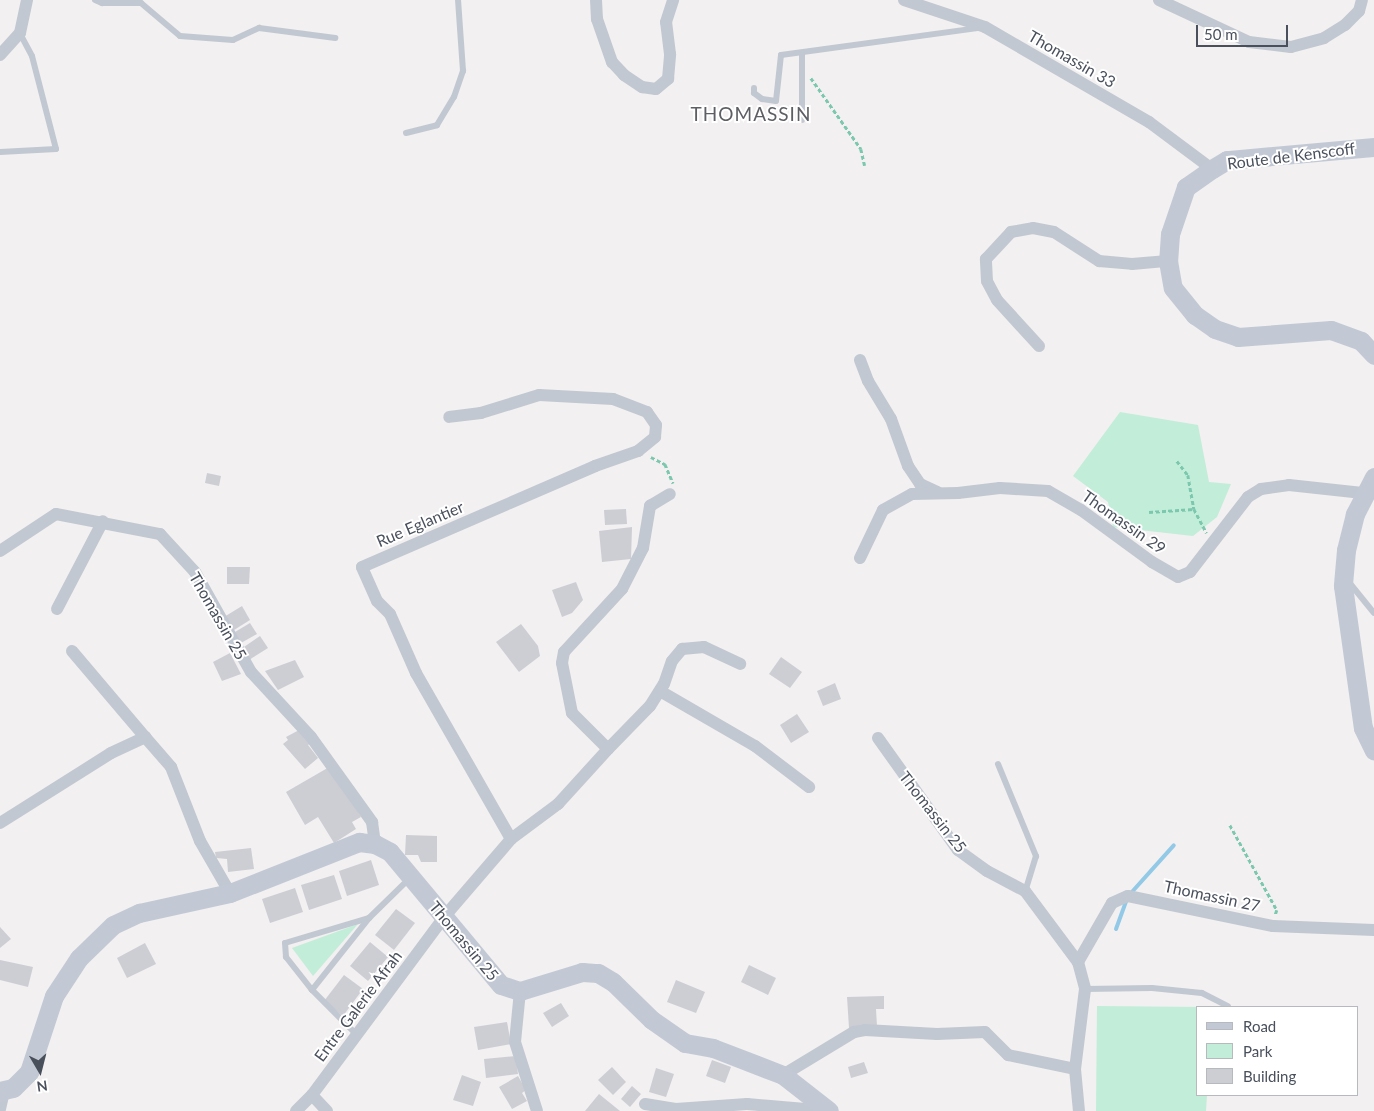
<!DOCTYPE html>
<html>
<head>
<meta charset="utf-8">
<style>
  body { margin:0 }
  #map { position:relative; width:1374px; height:1111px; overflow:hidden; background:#f2f0f0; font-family:Lato,sans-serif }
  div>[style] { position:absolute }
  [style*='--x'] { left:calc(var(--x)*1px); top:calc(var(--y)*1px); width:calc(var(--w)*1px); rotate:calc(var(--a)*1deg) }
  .green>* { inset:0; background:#c2edd9 }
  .stream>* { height:4px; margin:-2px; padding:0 2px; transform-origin:2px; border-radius:2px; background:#92c9e7 }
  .building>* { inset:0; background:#cdced4 }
  .path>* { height:2.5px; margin-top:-1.25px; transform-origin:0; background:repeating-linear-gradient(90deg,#7cc8ae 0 4px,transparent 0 6.5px) }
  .lane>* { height:6px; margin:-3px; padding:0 3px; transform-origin:3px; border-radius:3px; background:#c2c8d1 }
  .street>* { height:12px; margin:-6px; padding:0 6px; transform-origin:6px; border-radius:6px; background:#c2c8d1 }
  .secondary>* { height:19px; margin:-9.5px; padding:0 9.5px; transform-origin:9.5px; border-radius:9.5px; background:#c2c9d5 }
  span { translate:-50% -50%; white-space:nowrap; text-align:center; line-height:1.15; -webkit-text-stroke:4px #fff; paint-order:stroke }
  .street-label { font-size:16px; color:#49505c }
  .quarter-label { font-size:19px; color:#5d5f64; letter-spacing:1px }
  .legend { position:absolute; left:1196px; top:1006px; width:162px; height:90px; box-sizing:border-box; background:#fff; border:1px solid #b6b9be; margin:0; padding:6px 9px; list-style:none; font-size:15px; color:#49505c }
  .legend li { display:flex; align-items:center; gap:10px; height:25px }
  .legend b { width:25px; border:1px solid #b6b9be }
  .north { position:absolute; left:15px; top:1046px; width:50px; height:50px; -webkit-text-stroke:4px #fff; paint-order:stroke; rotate:172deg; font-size:14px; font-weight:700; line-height:20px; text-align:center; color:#49505c }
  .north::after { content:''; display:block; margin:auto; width:18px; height:22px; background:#49505c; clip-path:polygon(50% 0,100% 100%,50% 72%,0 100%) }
  .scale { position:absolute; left:1196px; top:25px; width:92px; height:22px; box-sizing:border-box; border:2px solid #49505c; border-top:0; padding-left:6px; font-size:15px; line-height:18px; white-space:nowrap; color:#49505c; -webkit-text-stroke:4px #fff; paint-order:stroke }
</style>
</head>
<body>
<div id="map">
  <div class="green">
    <div style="clip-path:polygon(1120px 412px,1198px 425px,1209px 482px,1231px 484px,1217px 517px,1193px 536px,1113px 527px,1108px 502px,1073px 476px)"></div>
    <div style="clip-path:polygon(358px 924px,313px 976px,292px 948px)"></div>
    <div style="clip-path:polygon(1097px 1006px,1200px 1007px,1198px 1007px,1198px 1095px,1207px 1095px,1206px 1111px,1096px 1111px)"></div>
  </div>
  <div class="stream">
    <div style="--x:1131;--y:893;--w:64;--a:-48.1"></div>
    <div style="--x:1116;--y:929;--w:30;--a:-70"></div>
  </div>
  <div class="building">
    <div style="clip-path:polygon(207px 473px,221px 476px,219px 486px,205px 483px)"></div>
    <div style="clip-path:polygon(626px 509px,627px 524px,605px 525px,604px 510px)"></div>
    <div style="clip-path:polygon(632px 527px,631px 559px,602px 562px,599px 531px)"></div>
    <div style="clip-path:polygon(227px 567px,250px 567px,249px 584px,227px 584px)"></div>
    <div style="clip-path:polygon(576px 582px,583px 600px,572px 613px,562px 617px,552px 590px)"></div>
    <div style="clip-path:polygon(242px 606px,250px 620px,234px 630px,224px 617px)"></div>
    <div style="clip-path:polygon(250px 623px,257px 634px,241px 643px,235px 632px)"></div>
    <div style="clip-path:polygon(521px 624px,538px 646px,540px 656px,519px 672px,496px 642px)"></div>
    <div style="clip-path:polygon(260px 636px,268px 648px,249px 660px,241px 649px)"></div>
    <div style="clip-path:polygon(230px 653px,241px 674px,222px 681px,213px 662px)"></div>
    <div style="clip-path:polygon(781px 657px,802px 672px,790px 688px,769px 674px)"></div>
    <div style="clip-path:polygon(295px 660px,304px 677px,278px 690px,265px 671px)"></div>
    <div style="clip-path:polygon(835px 683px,841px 699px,823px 706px,817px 691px)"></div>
    <div style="clip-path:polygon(797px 714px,809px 732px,791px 743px,780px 725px)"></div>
    <div style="clip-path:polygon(301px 729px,312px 742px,308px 745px,318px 758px,305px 769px,283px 744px,288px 740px,286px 737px)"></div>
    <div style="clip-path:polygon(331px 766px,361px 817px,352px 822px,356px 829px,334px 843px,318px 817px,305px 825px,286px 792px)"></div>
    <div style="clip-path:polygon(406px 835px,437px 836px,437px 862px,421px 862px,418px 855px,405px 855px)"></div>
    <div style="clip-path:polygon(251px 848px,254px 869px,228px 872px,227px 859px,216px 858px,215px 852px)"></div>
    <div style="clip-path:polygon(371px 860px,379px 885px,347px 896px,339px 871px)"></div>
    <div style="clip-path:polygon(334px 875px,342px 899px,309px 910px,301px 885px)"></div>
    <div style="clip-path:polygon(295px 888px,303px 912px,270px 923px,262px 899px)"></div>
    <div style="clip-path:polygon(396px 909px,415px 923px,394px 950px,375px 935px)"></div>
    <div style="clip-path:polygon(0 927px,11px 939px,0 948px)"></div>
    <div style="clip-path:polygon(370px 942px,388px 957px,368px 981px,350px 966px)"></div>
    <div style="clip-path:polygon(145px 943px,156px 964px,127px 978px,117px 958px)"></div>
    <div style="clip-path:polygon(0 960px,33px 967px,28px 987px,0 980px)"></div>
    <div style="clip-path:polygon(749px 965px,776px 978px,768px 995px,741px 982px)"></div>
    <div style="clip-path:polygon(344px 975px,363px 989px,343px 1016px,324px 1001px)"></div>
    <div style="clip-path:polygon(676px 980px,705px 992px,696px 1013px,667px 1002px)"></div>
    <div style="clip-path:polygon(884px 996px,884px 1009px,876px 1009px,877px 1026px,849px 1028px,847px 997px)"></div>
    <div style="clip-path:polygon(561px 1003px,569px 1016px,552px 1027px,543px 1013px)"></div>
    <div style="clip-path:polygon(507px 1022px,511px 1044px,478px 1050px,474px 1027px)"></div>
    <div style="clip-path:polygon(516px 1056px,518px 1074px,486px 1078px,484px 1059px)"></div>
    <div style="clip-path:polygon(712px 1060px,731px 1067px,725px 1083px,706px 1076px)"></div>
    <div style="clip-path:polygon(864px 1062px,868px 1073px,851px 1078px,848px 1067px)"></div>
    <div style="clip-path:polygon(612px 1067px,626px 1082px,613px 1095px,598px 1080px)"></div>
    <div style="clip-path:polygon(656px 1068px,674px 1074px,666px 1097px,649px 1092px)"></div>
    <div style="clip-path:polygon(462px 1075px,481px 1082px,473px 1106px,453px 1100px)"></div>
    <div style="clip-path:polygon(518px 1076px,526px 1090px,522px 1093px,527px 1101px,512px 1109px,499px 1087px)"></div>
    <div style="clip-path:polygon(632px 1086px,641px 1094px,630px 1107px,621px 1099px)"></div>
    <div style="clip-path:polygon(599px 1094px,620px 1111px,585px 1111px)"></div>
  </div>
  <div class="path">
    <div style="--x:811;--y:78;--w:87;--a:54.8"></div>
    <div style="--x:861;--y:149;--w:17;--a:77"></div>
    <div style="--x:651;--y:457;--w:16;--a:27"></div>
    <div style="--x:665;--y:464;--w:21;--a:67"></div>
    <div style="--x:1177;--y:461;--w:18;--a:52"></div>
    <div style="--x:1188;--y:475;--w:35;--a:80"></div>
    <div style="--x:1194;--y:509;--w:27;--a:62"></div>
    <div style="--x:1149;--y:512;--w:45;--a:-3.8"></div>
    <div style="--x:1230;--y:825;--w:97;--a:61.1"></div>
    <div style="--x:1277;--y:910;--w:6;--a:108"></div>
  </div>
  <div class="lane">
    <div style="--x:95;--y:0;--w:8;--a:23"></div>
    <div style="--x:102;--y:3;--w:39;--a:0"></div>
    <div style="--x:141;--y:3;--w:51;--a:40.2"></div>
    <div style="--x:180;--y:36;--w:53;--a:4.3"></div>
    <div style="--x:233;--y:40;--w:29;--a:-25"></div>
    <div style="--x:259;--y:28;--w:77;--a:7.5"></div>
    <div style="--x:802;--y:54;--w:66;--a:90"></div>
    <div style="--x:754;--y:88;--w:5;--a:90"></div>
    <div style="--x:754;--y:93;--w:10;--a:37"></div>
    <div style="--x:762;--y:99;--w:14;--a:8"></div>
    <div style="--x:776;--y:101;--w:46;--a:-83.8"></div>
    <div style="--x:781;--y:55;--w:200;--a:-7.8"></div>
    <div style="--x:406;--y:133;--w:32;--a:-14"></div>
    <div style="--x:437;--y:125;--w:33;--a:-59"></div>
    <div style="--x:454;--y:97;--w:28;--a:-71"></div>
    <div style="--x:463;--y:71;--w:71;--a:-94"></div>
    <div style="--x:0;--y:152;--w:56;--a:-3.1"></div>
    <div style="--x:56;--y:149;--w:96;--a:-104.5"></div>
    <div style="--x:32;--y:56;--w:26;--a:-118"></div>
    <div style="--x:1348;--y:581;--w:41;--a:50.9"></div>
    <div style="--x:998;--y:764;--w:100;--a:67.6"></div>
    <div style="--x:1036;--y:856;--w:37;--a:107"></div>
    <div style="--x:1085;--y:989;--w:67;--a:-0.9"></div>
    <div style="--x:1152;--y:988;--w:50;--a:5.7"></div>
    <div style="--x:1202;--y:993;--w:29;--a:27"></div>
    <div style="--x:312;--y:990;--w:42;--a:-128.2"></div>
    <div style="--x:286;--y:957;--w:14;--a:-94"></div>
    <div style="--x:285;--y:943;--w:88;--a:-16.6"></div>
    <div style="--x:357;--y:1035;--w:64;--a:-135"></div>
    <div style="--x:312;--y:990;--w:92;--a:-51.6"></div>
    <div style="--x:369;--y:918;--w:57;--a:-44.3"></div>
  </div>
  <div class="street">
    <div style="--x:596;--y:0;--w:19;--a:87"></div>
    <div style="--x:597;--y:19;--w:46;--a:70.8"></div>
    <div style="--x:612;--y:62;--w:18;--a:47"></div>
    <div style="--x:624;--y:75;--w:22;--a:34"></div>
    <div style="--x:642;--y:87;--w:14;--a:8"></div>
    <div style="--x:656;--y:89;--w:16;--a:-40"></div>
    <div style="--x:668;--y:79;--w:25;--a:-85"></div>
    <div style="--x:670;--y:54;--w:32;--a:-97"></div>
    <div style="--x:666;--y:22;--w:23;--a:-72"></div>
    <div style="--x:904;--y:0;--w:85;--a:18.4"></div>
    <div style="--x:985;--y:27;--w:190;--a:30.1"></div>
    <div style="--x:1149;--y:122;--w:79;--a:36.7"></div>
    <div style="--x:1159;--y:0;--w:99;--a:25"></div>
    <div style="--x:1249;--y:42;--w:42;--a:6.8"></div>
    <div style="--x:1291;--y:47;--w:34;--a:-15"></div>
    <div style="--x:1324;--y:38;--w:25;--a:-32"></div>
    <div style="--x:1345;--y:25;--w:20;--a:-45"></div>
    <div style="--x:1359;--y:11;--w:11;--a:-75"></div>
    <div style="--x:0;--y:55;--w:30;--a:-48"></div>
    <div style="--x:20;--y:33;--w:34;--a:-78"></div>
    <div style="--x:1039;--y:346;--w:62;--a:-132.4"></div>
    <div style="--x:997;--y:300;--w:21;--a:-118"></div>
    <div style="--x:987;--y:281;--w:22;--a:-93"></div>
    <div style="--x:986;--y:259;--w:37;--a:-47"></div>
    <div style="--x:1011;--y:232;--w:22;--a:-10"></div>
    <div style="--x:1033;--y:228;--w:21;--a:11"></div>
    <div style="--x:1054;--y:232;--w:54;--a:32.8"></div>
    <div style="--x:1099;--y:261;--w:33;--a:5"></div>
    <div style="--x:1132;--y:264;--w:36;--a:-5"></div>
    <div style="--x:860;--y:360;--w:22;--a:69"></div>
    <div style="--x:868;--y:381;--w:44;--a:58.8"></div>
    <div style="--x:891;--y:419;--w:50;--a:70.1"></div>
    <div style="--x:908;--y:466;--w:22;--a:56"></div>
    <div style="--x:920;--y:484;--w:19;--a:25"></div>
    <div style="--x:0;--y:551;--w:67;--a:-33.5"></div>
    <div style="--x:56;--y:514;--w:106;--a:10.9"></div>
    <div style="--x:160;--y:534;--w:52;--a:47.4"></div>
    <div style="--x:195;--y:572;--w:115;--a:60.8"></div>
    <div style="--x:251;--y:672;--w:88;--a:47.3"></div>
    <div style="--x:311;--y:737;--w:105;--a:54.3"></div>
    <div style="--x:372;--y:822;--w:22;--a:82"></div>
    <div style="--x:860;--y:558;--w:53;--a:-64.4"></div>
    <div style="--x:883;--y:510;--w:33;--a:-29"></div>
    <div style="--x:912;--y:494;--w:46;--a:-1.2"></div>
    <div style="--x:958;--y:493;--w:42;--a:-6.8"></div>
    <div style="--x:1000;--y:488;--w:48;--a:3.6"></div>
    <div style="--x:1048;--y:491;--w:38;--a:30"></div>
    <div style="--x:1081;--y:510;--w:88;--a:36.2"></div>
    <div style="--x:1152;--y:562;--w:30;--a:30"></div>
    <div style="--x:1178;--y:577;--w:13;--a:-23"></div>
    <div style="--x:1190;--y:572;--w:95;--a:-52.3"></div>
    <div style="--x:1248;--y:497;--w:15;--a:-32"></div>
    <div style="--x:1261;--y:489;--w:28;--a:-8"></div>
    <div style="--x:1289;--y:485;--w:74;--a:6.2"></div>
    <div style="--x:1363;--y:493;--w:9;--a:-18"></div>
    <div style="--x:57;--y:609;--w:99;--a:-62.4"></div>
    <div style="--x:72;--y:651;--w:113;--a:49.7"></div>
    <div style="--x:660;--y:691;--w:110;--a:30.1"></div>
    <div style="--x:755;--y:746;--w:68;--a:37.2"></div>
    <div style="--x:878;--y:738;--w:138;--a:54.5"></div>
    <div style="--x:958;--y:850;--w:36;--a:36"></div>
    <div style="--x:987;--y:871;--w:43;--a:27.8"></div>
    <div style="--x:1025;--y:891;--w:89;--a:53.3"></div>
    <div style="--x:1078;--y:962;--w:28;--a:75"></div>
    <div style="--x:1085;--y:989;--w:81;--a:97.1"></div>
    <div style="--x:1075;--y:1069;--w:42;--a:84.6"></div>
    <div style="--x:608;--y:749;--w:60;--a:-45.7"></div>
    <div style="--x:650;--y:706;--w:26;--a:-58"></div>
    <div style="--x:664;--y:684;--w:24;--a:-71"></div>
    <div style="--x:672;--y:661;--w:16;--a:-50"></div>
    <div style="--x:682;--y:649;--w:22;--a:-5"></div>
    <div style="--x:704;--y:647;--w:40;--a:25"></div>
    <div style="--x:0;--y:823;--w:131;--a:-32.2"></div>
    <div style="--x:111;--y:753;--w:38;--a:-25"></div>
    <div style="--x:145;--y:737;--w:40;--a:49"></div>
    <div style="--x:171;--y:767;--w:79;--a:68.6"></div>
    <div style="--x:200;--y:841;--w:60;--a:60"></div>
    <div style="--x:511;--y:839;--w:59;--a:-36.7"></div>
    <div style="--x:558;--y:804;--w:74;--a:-47.7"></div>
    <div style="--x:608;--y:749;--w:51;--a:-135"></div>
    <div style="--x:572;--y:713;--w:51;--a:-101.3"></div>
    <div style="--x:562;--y:663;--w:11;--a:-80"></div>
    <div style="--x:564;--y:652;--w:86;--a:-47.4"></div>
    <div style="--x:622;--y:589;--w:46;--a:-62.9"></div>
    <div style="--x:643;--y:548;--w:43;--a:-80.5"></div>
    <div style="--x:650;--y:506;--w:23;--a:-31"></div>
    <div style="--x:1078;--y:962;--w:68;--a:-60"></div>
    <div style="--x:1112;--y:903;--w:17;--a:-24"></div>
    <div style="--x:1128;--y:896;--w:148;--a:11.7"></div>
    <div style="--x:1273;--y:926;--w:101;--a:2.3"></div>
    <div style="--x:520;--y:991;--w:51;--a:95.6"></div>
    <div style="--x:515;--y:1042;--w:72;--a:72.3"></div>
    <div style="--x:783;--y:1075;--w:83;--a:-31.2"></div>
    <div style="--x:854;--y:1032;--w:11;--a:-10"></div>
    <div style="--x:865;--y:1030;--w:72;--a:3.2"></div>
    <div style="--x:937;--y:1034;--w:48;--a:-2.4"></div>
    <div style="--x:985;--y:1032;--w:33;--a:45"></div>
    <div style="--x:1008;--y:1055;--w:68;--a:11.8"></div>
    <div style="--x:312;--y:1095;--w:22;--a:47"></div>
    <div style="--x:645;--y:1104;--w:31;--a:9"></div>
    <div style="--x:676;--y:1109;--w:71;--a:-4"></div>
    <div style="--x:747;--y:1104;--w:82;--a:4.9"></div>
    <div style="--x:0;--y:1109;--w:17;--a:-77"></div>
    <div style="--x:296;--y:1111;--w:23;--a:-45"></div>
    <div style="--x:312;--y:1095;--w:222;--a:-53.4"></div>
    <div style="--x:444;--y:917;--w:103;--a:-49.3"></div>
    <div style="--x:511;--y:839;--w:191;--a:-119.8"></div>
    <div style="--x:416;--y:673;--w:64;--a:-113.8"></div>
    <div style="--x:390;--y:614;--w:18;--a:-135"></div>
    <div style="--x:377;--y:601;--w:37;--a:-114"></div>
    <div style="--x:362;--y:567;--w:254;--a:-23.4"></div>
    <div style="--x:595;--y:466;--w:46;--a:-19.2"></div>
    <div style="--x:638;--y:451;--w:22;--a:-39"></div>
    <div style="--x:655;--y:437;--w:12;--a:-85"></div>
    <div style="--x:656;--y:425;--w:16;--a:-125"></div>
    <div style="--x:647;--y:412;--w:36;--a:-159"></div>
    <div style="--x:613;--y:399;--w:74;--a:-176.9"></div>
    <div style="--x:539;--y:395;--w:61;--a:162.8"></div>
    <div style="--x:481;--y:413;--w:32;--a:173"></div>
  </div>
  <div class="secondary">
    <div style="--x:1374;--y:147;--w:148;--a:174.9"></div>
    <div style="--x:1227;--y:160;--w:17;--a:149"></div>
    <div style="--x:1212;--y:169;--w:32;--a:145"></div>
    <div style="--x:1186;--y:187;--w:50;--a:108.8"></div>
    <div style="--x:1170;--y:234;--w:27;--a:94"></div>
    <div style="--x:1168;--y:261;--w:27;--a:80"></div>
    <div style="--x:1173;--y:288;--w:35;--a:51"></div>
    <div style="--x:1195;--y:315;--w:24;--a:35"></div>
    <div style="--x:1215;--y:329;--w:24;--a:19"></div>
    <div style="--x:1238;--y:337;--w:93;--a:-4.3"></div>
    <div style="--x:1331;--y:330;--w:32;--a:20"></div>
    <div style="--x:1361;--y:341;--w:19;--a:47"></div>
    <div style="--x:1374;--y:477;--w:42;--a:117.2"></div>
    <div style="--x:1355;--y:514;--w:37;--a:104"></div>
    <div style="--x:1346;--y:550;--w:36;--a:95"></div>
    <div style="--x:1343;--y:586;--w:143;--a:82"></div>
    <div style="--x:1363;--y:728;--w:25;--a:64"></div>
    <div style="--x:0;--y:1091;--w:13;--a:-13"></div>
    <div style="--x:13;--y:1088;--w:23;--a:-45"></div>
    <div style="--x:29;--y:1072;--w:80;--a:-71.8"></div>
    <div style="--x:54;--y:996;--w:45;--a:-56.7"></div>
    <div style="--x:79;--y:958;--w:47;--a:-44.1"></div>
    <div style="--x:113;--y:925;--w:29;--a:-25"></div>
    <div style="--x:139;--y:913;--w:93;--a:-12.4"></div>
    <div style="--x:230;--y:893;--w:139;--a:-21.6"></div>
    <div style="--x:359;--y:842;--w:16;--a:7"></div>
    <div style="--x:375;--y:844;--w:17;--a:28"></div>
    <div style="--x:390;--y:852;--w:173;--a:50.2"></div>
    <div style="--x:501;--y:985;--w:20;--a:18"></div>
    <div style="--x:520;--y:991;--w:65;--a:-17"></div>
    <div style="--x:582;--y:972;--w:16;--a:4"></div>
    <div style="--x:598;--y:973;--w:17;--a:31"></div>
    <div style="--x:613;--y:982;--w:54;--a:44.3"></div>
    <div style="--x:652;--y:1020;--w:40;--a:34.9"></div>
    <div style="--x:685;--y:1043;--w:28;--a:10"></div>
    <div style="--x:713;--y:1048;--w:75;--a:21.1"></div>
    <div style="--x:783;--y:1075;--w:58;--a:38"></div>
  </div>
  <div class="street-label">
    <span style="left:1072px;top:59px;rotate:30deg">Thomassin 33</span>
    <span style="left:1291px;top:156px;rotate:-7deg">Route de Kenscoff</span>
    <span style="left:1124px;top:522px;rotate:35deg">Thomassin 29</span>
    <span style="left:420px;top:524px;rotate:-23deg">Rue Eglantier</span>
    <span style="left:218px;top:616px;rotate:60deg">Thomassin 25</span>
    <span style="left:933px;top:812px;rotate:52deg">Thomassin 25</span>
    <span style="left:1212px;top:896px;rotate:12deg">Thomassin 27</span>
    <span style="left:464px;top:941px;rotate:50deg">Thomassin 25</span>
    <span style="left:358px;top:1006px;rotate:-53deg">Entre Galerie Afrah</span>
  </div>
  <div class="quarter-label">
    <span style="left:751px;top:114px">THOMASSIN</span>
  </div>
  <ul class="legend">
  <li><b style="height:6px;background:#c2c9d5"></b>Road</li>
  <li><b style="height:14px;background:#c2edd9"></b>Park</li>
  <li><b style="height:14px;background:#cdced4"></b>Building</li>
  </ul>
  <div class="north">N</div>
  <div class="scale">50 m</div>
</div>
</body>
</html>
